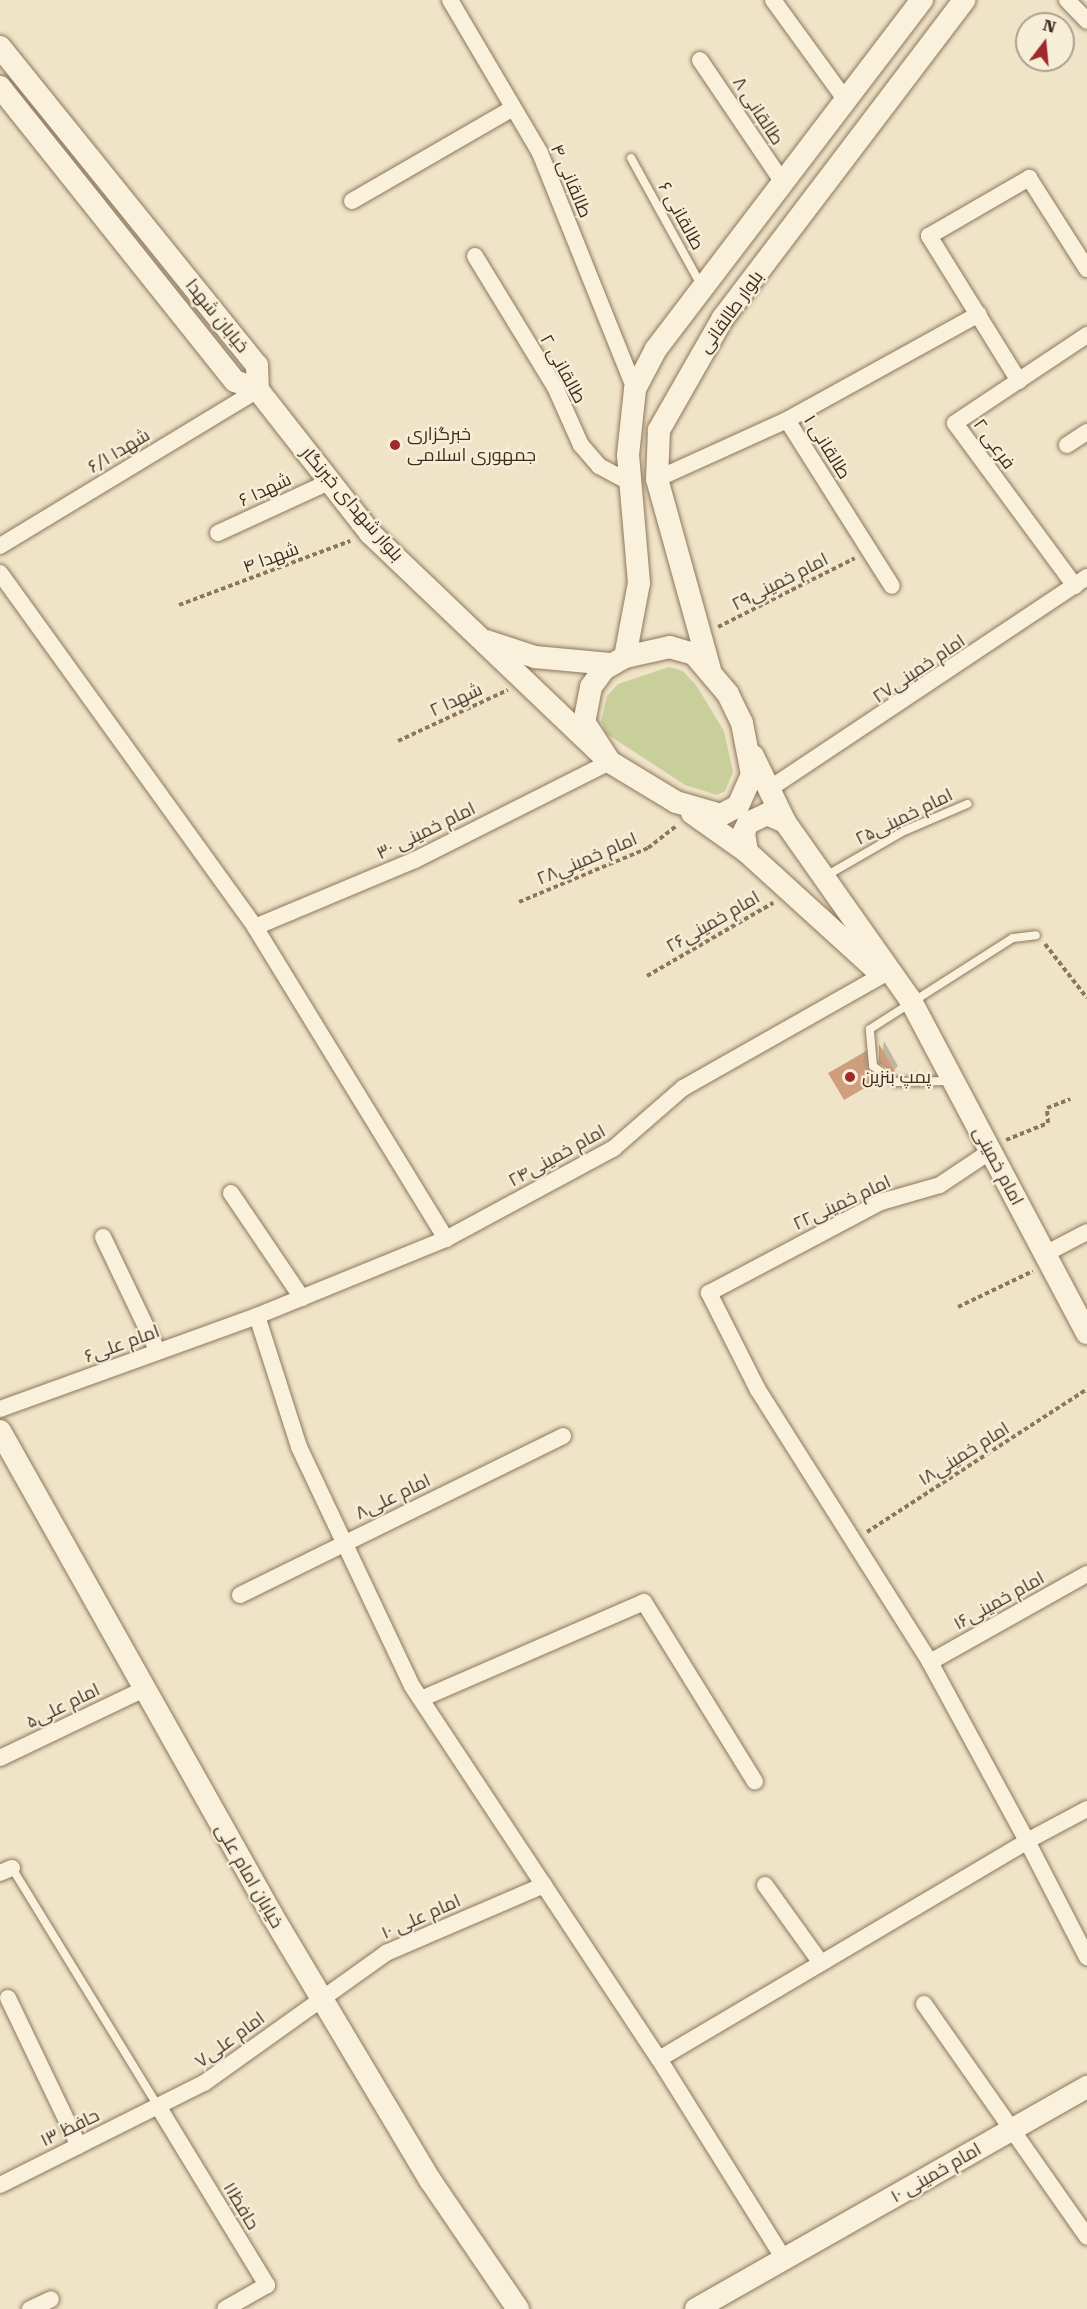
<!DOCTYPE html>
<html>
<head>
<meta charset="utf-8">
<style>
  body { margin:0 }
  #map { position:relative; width:1087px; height:2309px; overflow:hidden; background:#f0e4c8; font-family:"Roboto Serif",Cairo,serif }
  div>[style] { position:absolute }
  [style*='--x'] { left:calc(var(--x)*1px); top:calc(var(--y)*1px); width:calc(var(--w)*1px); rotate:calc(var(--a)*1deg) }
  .green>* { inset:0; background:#c9cf9b }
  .shadow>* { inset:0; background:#0003 }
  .building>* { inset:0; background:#cf9f7d }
  .path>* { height:4px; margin-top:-2px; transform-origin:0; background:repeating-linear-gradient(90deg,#8d765c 0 4.5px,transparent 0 7.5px) }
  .roads { filter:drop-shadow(0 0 2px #8d765c) drop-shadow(0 0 2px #8d765c) }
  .lane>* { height:8px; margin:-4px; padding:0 4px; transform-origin:4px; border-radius:4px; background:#faf1dc }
  .street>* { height:16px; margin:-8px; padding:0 8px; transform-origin:8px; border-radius:8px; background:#faf1dc }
  .secondary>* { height:22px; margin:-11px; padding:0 11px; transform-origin:11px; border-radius:11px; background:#faf1dc }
  .dots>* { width:16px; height:16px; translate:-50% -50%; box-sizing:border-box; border:3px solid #f7eed8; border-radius:50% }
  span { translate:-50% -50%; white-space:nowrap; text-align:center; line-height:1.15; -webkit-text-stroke:4.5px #f7eed8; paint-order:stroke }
  .street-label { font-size:18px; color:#3d2e20 }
  .poi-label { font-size:18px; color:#3d2e20 }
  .left { translate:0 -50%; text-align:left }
  .north { position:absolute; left:1015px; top:12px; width:60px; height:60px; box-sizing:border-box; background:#f7eed8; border:2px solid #ada18e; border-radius:50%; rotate:16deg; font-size:16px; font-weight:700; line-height:24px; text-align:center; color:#3d2e20 }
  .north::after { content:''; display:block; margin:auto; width:21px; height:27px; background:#9e2a2b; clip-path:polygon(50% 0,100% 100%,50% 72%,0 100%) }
</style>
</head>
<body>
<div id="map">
  <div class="green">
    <div style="clip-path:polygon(669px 667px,683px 671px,696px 685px,724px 731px,733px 772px,725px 791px,717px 795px,685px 785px,607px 734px,601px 722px,607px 696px,618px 684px)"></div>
  </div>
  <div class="shadow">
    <div style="clip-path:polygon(884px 1041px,898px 1066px,893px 1071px,881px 1062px)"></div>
    <div style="clip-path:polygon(869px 1049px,871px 1065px,883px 1075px,844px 1098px,830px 1073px)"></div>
  </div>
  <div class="building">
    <div style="clip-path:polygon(879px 1044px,895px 1071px,893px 1072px,879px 1063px)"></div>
    <div style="clip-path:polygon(865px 1052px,867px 1069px,880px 1079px,844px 1100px,828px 1073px)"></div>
  </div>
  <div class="path">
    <div style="--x:179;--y:605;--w:183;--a:-20.5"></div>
    <div style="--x:718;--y:627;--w:153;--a:-26.7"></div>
    <div style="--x:398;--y:741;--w:121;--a:-24.9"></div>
    <div style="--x:519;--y:902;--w:140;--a:-22.7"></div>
    <div style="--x:648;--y:848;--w:37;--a:-38"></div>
    <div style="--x:1045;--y:944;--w:68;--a:52.1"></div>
    <div style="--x:647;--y:976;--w:146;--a:-30.1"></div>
    <div style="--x:1006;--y:1140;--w:45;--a:-22"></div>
    <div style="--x:1048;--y:1123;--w:15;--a:-94"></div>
    <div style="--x:1047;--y:1108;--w:25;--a:-21"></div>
    <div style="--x:958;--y:1307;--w:83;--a:-25.6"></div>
    <div style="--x:867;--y:1532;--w:262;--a:-33"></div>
  </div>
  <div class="roads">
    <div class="lane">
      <div style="--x:631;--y:158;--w:145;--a:61.1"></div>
      <div style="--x:824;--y:877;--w:92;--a:-29.9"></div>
      <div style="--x:904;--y:831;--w:69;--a:-23.2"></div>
      <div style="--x:950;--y:1081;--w:55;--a:179"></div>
      <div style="--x:895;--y:1082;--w:27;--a:-144"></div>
      <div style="--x:873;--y:1066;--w:37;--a:-95"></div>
      <div style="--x:870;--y:1029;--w:169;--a:-32.5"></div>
      <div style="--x:1013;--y:938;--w:23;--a:-7"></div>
      <div style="--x:12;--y:1868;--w:279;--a:58.5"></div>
    </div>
    <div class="street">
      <div style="--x:450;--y:0;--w:178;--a:59.5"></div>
      <div style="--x:540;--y:153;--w:254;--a:68.1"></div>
      <div style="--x:773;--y:0;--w:126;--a:54"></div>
      <div style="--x:1067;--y:0;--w:29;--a:46"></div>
      <div style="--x:700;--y:60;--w:150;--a:55.9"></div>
      <div style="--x:352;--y:201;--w:186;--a:-30"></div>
      <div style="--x:475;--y:256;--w:153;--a:58.6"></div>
      <div style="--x:555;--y:387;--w:64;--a:65.9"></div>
      <div style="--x:581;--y:445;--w:28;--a:49"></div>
      <div style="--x:599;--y:466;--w:38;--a:28"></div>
      <div style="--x:1019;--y:381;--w:171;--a:-121.8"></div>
      <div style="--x:929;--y:236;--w:116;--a:-30.1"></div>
      <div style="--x:1029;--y:178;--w:108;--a:57.5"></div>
      <div style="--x:787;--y:420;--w:219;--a:-28.9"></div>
      <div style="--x:1067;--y:445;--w:24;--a:-33"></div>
      <div style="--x:657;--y:479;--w:143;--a:-24.4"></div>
      <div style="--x:787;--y:420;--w:196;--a:57.7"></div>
      <div style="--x:218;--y:533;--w:122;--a:-24.7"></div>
      <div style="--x:0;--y:546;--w:301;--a:-31.2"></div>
      <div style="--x:0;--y:573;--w:436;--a:54.2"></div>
      <div style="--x:255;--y:927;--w:366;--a:58.5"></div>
      <div style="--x:1075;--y:586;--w:202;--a:-126.4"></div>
      <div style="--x:955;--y:423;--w:159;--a:-33.7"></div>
      <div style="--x:769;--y:789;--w:382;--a:-33.7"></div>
      <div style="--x:255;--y:927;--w:173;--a:-22.7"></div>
      <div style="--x:415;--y:860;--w:218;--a:-26.7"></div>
      <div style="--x:231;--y:1193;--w:127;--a:55.9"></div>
      <div style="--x:103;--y:1237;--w:127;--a:64.4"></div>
      <div style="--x:1045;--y:1254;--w:47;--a:-27.6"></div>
      <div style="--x:257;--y:1316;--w:138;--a:72.2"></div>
      <div style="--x:299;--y:1447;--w:264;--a:64.7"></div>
      <div style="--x:412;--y:1686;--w:447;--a:56.5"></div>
      <div style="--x:0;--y:1409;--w:273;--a:-19.9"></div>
      <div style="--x:257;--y:1316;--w:204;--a:-22.2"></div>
      <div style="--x:446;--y:1239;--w:191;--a:-28.4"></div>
      <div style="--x:614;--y:1148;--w:91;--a:-41"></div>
      <div style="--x:683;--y:1088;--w:230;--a:-29.5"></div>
      <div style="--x:240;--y:1595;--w:360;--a:-26.2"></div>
      <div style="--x:930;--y:1662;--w:180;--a:-29.3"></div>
      <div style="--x:421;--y:1699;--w:243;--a:-23.5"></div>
      <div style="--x:644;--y:1602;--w:211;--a:58.3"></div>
      <div style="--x:0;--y:1758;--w:157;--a:-25.6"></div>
      <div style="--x:1087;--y:1809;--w:68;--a:151.9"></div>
      <div style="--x:1027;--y:1841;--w:131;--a:62.7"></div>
      <div style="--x:0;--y:1873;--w:13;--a:-23"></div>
      <div style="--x:765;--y:1885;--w:96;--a:54.3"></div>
      <div style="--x:8;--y:1998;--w:164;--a:64.4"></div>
      <div style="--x:924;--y:2004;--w:284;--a:55"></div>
      <div style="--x:158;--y:2106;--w:210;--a:58.7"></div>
      <div style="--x:267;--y:2285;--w:48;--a:150.3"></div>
      <div style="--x:0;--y:2185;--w:228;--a:-26.6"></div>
      <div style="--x:204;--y:2083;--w:224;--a:-35.5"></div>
      <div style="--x:386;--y:1953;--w:172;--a:-23.3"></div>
      <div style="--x:784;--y:2259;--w:236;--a:-122"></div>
      <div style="--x:659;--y:2059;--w:428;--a:-30.6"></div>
      <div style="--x:1027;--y:1841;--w:204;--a:-118.5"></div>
      <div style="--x:930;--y:1662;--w:322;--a:-122.3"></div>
      <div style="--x:758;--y:1390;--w:109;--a:-116.8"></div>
      <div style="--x:709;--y:1293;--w:195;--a:-27.9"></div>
      <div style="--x:881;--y:1202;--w:61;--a:-16.1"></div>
      <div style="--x:940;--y:1185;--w:61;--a:-33.7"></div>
      <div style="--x:30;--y:2309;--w:23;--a:-25"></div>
    </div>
    <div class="secondary">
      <div style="--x:0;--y:47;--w:409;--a:51.1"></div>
      <div style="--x:257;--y:365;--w:25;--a:88"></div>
      <div style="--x:0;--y:87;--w:376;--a:51.4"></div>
      <div style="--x:235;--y:381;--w:25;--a:21"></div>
      <div style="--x:258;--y:390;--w:182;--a:51.9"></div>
      <div style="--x:370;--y:533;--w:332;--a:43.7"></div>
      <div style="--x:610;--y:762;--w:77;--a:31.2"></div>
      <div style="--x:676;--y:802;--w:47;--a:16.1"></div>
      <div style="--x:721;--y:815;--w:19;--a:-28"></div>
      <div style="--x:738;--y:806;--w:34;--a:-66"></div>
      <div style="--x:752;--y:775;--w:53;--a:-100.9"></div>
      <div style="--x:742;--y:723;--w:32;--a:-116"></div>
      <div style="--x:728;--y:694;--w:52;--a:-130.4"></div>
      <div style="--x:694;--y:654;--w:25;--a:-164"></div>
      <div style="--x:670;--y:647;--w:46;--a:167.5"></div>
      <div style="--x:625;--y:657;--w:24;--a:150"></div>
      <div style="--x:604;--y:669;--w:22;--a:126"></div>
      <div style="--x:591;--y:687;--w:36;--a:101"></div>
      <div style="--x:584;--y:722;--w:48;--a:57"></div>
      <div style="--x:486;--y:641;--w:52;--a:18.1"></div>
      <div style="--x:535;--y:657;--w:75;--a:5.3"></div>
      <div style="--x:625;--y:657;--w:75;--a:-79.3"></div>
      <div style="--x:639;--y:583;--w:128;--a:-94.9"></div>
      <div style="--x:628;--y:455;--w:66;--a:-83.9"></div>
      <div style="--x:635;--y:389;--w:45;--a:-62.3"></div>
      <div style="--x:656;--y:349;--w:439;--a:-52.7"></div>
      <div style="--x:710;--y:670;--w:198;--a:-105.5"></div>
      <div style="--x:657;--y:479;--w:49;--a:-87.7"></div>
      <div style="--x:659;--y:430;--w:129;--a:-60.3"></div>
      <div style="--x:723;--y:318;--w:399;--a:-52.8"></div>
      <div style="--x:753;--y:756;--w:73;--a:64.1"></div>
      <div style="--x:785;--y:822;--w:217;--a:54.8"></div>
      <div style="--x:910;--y:999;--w:378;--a:62.1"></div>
      <div style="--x:692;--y:813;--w:67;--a:35.3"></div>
      <div style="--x:747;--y:852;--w:178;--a:42.3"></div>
      <div style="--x:747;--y:852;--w:20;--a:-99"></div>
      <div style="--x:744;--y:832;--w:10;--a:-66"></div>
      <div style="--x:748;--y:823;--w:21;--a:-25"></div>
      <div style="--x:767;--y:814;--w:20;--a:24"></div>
      <div style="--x:0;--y:1431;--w:555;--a:60.66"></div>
      <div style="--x:272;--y:1915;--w:309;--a:59.2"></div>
      <div style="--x:430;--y:2180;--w:156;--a:55.7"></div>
      <div style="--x:696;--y:2309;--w:450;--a:-29.6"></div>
    </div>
  </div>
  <div class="dots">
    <div style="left:395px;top:445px;background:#9e2a2b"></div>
    <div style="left:850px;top:1077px;background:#9e2a2b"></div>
  </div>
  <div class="street-label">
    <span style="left:758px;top:111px;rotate:57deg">طالقانی ۸</span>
    <span style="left:571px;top:181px;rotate:67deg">طالقانی ۴</span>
    <span style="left:681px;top:216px;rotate:61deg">طالقانی ۶</span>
    <span style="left:731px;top:312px;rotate:-54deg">بلوار طالقانی</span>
    <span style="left:217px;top:316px;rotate:51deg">خیابان شهدا</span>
    <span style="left:563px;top:369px;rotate:61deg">طالقانی ۲</span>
    <span style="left:994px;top:444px;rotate:54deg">فرعی ۲</span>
    <span style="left:827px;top:447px;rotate:58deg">طالقانی ۱</span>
    <span style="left:119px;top:451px;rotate:-31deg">شهد۱ ۶/۱</span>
    <span style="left:265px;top:490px;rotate:-25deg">شهد۱ ۶</span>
    <span style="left:352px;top:504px;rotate:49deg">بلوار شهدای خبرنگار</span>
    <span style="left:271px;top:558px;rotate:-20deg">شهدا ۴</span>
    <span style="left:780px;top:582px;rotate:-27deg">امام خمینی۲۹</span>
    <span style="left:919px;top:669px;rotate:-34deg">امام خمینی۲۷</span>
    <span style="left:456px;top:700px;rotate:-25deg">شهدا ۲</span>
    <span style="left:904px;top:817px;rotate:-26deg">امام خمینی۲۵</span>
    <span style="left:426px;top:831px;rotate:-26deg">امام خمینی ۳۰</span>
    <span style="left:587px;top:859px;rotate:-23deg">امام خمینی۲۸</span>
    <span style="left:713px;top:922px;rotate:-30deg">امام خمینی۲۶</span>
    <span style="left:557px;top:1156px;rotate:-29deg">امام خمینی۲۴</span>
    <span style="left:998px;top:1166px;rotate:62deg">امام خمینی</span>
    <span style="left:842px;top:1203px;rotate:-25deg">امام خمینی۲۲</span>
    <span style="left:122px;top:1344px;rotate:-20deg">امام علی۶</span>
    <span style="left:964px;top:1454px;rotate:-32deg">امام خمینی۱۸</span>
    <span style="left:393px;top:1497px;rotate:-26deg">امام علی۸</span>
    <span style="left:999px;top:1601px;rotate:-29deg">امام خمینی۱۶</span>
    <span style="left:63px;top:1706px;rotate:-26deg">امام علی۵</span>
    <span style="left:249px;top:1876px;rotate:60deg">خیابان امام علی</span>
    <span style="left:421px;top:1917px;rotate:-24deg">امام علی ۱۰</span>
    <span style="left:230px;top:2040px;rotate:-36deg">امام علی۷</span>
    <span style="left:70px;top:2128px;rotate:-26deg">حافظ ۱۳</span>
    <span style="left:936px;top:2173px;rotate:-30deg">امام خمینی ۱۰</span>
    <span style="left:241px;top:2206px;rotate:59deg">حافظ۱۱</span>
  </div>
  <div class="poi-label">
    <span class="left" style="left:407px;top:445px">خبرگزاری<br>جمهوری اسلامی</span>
    <span class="left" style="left:862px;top:1077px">پمپ بنزین</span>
  </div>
  <div class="north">N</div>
</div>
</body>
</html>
